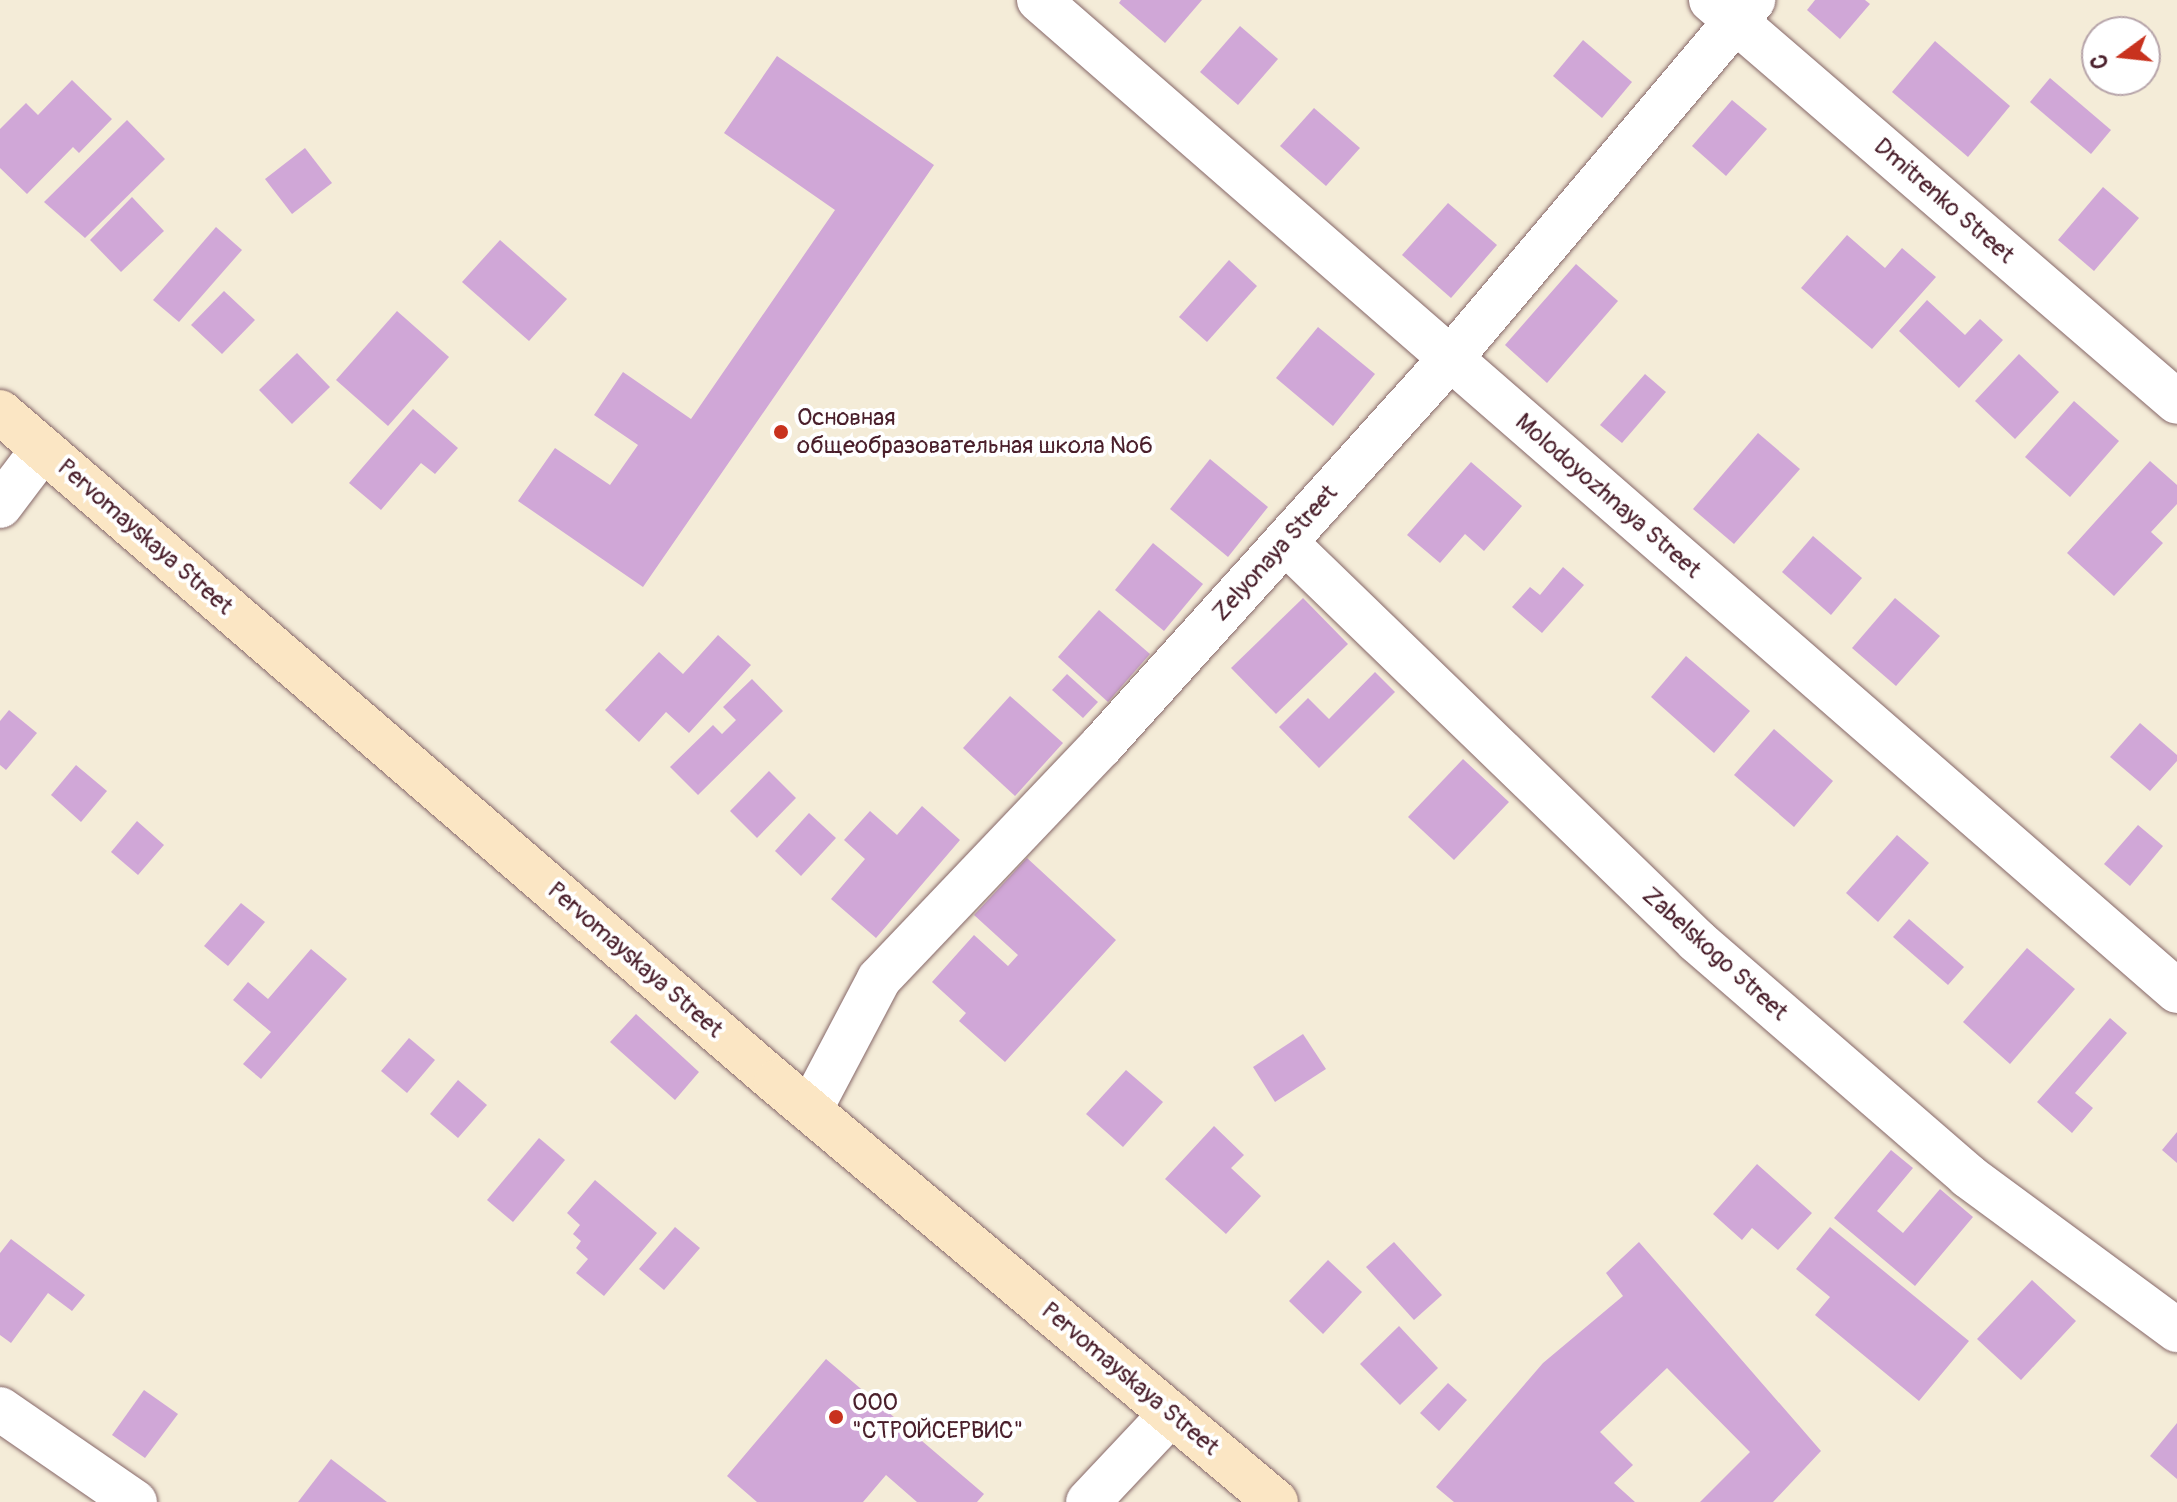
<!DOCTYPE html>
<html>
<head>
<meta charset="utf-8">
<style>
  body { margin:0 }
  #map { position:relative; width:2177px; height:1502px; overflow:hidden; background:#f4ecd8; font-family:Pangolin,sans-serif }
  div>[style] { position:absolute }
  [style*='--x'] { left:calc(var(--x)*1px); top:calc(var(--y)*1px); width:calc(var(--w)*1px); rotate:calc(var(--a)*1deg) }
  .building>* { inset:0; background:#d0a7d7 }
  .roads { filter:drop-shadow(0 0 2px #866768) drop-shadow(0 0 2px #866768) }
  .minor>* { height:44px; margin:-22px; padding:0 22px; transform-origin:22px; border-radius:22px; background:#fff }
  .secondary>* { height:44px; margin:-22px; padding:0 22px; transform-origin:22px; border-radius:22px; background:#fbe6c4 }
  .dots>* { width:22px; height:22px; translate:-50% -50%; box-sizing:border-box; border:4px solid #fff; border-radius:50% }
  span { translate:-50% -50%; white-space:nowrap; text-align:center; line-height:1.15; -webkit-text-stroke:8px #fff; paint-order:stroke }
  .street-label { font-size:24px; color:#4a1f2b }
  .poi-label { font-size:24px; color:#4a1f2b }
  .left { translate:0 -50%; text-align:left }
  .north { position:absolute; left:2081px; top:16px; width:80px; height:80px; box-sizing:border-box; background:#fff; border:2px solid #b7a5aa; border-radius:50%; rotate:255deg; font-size:22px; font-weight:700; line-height:32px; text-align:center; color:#4a1f2b }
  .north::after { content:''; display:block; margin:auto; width:28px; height:36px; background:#c8321e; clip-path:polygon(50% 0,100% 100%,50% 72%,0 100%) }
</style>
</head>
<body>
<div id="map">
  <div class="building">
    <div style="clip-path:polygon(1121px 0,1202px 0,1165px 43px,1119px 3px)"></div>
    <div style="clip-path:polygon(1815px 0,1865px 0,1870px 4px,1840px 39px,1807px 10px)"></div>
    <div style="clip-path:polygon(1240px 26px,1278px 59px,1238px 105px,1200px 72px)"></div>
    <div style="clip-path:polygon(1583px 40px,1632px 82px,1602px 118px,1553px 76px)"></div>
    <div style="clip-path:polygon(1935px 41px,2010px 106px,1968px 157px,1892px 92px)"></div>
    <div style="clip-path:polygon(777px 56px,934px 165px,643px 587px,518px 501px,555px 448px,610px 485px,638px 445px,594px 415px,623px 372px,691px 419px,835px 210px,724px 133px)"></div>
    <div style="clip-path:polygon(2050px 78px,2111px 130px,2091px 154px,2030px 102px)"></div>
    <div style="clip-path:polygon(72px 80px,112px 119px,79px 153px,73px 147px,27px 194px,0 168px,0 129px,26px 103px,38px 115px)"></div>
    <div style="clip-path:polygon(1732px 100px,1767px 129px,1726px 176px,1692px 146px)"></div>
    <div style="clip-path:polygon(1314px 108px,1360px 148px,1326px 186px,1280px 146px)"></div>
    <div style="clip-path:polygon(127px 120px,165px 159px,85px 238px,44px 202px)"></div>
    <div style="clip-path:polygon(305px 148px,332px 183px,292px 214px,265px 179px)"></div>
    <div style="clip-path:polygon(2103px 187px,2139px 218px,2094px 271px,2058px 240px)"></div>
    <div style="clip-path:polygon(132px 197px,164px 231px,121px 272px,90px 240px)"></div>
    <div style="clip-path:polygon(1448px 203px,1497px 245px,1451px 298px,1402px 255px)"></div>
    <div style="clip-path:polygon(216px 227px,242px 250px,179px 322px,153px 300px)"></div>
    <div style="clip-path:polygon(1847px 235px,1885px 268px,1902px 248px,1936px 277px,1872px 349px,1801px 288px)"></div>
    <div style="clip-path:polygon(500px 240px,567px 299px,529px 341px,462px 282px)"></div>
    <div style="clip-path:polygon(1229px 260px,1257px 286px,1207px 342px,1179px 317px)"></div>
    <div style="clip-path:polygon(1576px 264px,1618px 301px,1547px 383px,1505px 345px)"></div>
    <div style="clip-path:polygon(224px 291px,255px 320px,222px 354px,191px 325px)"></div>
    <div style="clip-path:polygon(1927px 300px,1965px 335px,1980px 319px,2003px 340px,1959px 388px,1899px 331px)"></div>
    <div style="clip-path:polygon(397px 311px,449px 357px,388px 426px,336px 380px)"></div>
    <div style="clip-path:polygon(1318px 327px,1375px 374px,1333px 426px,1276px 378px)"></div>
    <div style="clip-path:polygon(297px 353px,330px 387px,292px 424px,259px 390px)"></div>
    <div style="clip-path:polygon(2019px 354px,2059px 392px,2015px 439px,1975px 401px)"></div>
    <div style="clip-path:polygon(1645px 374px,1666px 392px,1622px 443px,1600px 425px)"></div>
    <div style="clip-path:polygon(2074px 401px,2119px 441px,2070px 497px,2025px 457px)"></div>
    <div style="clip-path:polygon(413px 409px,458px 448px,435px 474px,421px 463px,381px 510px,349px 483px)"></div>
    <div style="clip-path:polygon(1758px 433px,1800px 469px,1734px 544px,1693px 509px)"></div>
    <div style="clip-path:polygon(1210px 459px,1268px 507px,1228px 557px,1170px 509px)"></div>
    <div style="clip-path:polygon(2150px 461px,2177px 485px,2177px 504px,2151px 532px,2163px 543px,2114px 596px,2067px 553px)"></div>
    <div style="clip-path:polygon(1471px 462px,1522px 506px,1484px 551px,1465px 534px,1440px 563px,1407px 535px)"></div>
    <div style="clip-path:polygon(1813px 536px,1862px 578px,1831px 615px,1782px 572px)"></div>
    <div style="clip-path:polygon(1153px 543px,1203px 584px,1164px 631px,1115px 590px)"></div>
    <div style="clip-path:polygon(1563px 567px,1584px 585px,1542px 633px,1512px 607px,1530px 587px,1540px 595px)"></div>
    <div style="clip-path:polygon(1303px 598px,1348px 644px,1276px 714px,1231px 668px)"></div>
    <div style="clip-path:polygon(1895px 598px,1940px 636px,1896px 686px,1852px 648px)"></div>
    <div style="clip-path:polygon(1099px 610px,1150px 654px,1108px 702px,1058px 657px)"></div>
    <div style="clip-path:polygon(718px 635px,751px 665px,689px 733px,666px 712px,639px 742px,605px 710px,659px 652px,683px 674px)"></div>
    <div style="clip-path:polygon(1686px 656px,1750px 711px,1714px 753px,1651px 697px)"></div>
    <div style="clip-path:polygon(1375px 672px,1395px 692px,1319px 768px,1279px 727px,1308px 698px,1329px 719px)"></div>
    <div style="clip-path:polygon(1067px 674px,1098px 702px,1083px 718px,1052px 690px)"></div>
    <div style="clip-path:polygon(752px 679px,783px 711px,698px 795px,670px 767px,713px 725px,722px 734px,736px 720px,723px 707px)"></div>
    <div style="clip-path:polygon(1010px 696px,1063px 743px,1015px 796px,963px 748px)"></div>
    <div style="clip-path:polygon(9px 710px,37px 733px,6px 770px,0 765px,0 721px)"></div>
    <div style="clip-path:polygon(2140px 723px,2177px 755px,2177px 761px,2150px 791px,2110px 757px)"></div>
    <div style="clip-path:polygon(1774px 729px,1833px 781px,1794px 827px,1734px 775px)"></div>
    <div style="clip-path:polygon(1463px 759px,1509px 802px,1454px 860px,1408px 817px)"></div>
    <div style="clip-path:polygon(76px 765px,107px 791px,81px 822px,51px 795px)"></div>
    <div style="clip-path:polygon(769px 771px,796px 798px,757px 838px,730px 811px)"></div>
    <div style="clip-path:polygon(922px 806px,960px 840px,876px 938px,831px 899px,865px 859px,844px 840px,870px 811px,897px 835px)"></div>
    <div style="clip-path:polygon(809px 813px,836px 838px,801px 876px,775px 851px)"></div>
    <div style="clip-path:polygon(137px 821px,164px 845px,138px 875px,111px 852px)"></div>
    <div style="clip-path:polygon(2138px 825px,2163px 846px,2130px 886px,2104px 864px)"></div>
    <div style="clip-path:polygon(1897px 835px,1929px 863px,1878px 922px,1846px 893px)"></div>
    <div style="clip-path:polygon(1027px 858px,1116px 940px,1005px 1062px,959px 1021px,966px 1013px,932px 982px,974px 935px,1008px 966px,1018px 955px,974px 915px)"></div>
    <div style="clip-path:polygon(241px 903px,265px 922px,228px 966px,204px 946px)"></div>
    <div style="clip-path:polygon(1909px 919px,1964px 967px,1948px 985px,1893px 937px)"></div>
    <div style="clip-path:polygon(2027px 948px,2075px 989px,2010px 1064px,1963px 1022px)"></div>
    <div style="clip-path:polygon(311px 949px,347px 979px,261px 1079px,243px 1064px,271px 1032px,233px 1000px,248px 982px,268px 999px)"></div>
    <div style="clip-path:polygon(636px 1014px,699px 1072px,675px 1100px,610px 1042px)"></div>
    <div style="clip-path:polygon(2110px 1018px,2127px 1033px,2075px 1093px,2093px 1108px,2072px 1133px,2037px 1102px)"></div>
    <div style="clip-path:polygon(1303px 1034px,1326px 1069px,1275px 1102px,1253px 1067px)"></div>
    <div style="clip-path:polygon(409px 1038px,435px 1060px,407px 1093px,381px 1071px)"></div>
    <div style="clip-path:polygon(1126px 1070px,1163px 1102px,1123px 1147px,1086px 1114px)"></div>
    <div style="clip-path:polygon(458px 1080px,487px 1105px,458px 1138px,430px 1114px)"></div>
    <div style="clip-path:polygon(1214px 1126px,1244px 1155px,1231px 1168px,1261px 1196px,1226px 1234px,1165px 1179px)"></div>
    <div style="clip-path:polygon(2177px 1132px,2177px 1163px,2162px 1150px)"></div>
    <div style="clip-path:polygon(539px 1138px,565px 1160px,513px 1222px,487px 1200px)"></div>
    <div style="clip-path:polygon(1891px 1150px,1913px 1168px,1877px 1211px,1903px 1233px,1940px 1189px,1973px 1217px,1915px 1286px,1834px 1218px)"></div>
    <div style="clip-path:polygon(1757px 1164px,1812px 1213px,1778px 1250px,1752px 1228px,1742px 1240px,1713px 1214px)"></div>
    <div style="clip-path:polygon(595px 1180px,657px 1233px,604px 1296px,576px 1273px,588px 1259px,576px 1248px,581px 1241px,573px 1234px,580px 1225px,567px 1213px)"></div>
    <div style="clip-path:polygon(675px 1227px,700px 1248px,664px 1290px,639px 1269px)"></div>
    <div style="clip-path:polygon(1830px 1227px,1969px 1341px,1919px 1401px,1815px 1315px,1830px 1297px,1796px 1269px)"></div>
    <div style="clip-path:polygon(11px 1239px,85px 1295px,72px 1311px,48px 1293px,11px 1343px,0 1335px,0 1253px)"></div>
    <div style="clip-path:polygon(1394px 1242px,1442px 1295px,1414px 1320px,1366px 1267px)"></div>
    <div style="clip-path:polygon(1639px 1242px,1821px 1451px,1773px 1502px,1700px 1502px,1750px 1452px,1667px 1368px,1600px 1432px,1633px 1465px,1614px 1483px,1635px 1502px,1454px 1502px,1436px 1487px,1543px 1363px,1623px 1296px,1606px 1273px)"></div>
    <div style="clip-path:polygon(1328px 1260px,1362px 1292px,1323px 1334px,1289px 1301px)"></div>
    <div style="clip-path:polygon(2032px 1280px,2076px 1321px,2021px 1380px,1977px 1339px)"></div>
    <div style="clip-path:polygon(1399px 1326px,1438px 1368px,1400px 1405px,1360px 1364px)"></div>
    <div style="clip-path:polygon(826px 1359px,984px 1494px,977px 1502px,917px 1502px,886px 1475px,863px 1502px,757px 1502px,727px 1476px)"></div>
    <div style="clip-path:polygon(1448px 1383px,1467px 1400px,1439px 1431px,1420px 1413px)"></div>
    <div style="clip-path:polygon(144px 1390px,178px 1414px,145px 1458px,112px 1435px)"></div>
    <div style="clip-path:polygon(2177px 1423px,2177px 1479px,2150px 1456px)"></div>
    <div style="clip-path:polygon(331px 1459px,387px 1502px,298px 1502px)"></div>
  </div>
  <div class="roads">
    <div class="minor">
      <div style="--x:1039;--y:0;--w:1509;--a:41.05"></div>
      <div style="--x:1711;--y:0;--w:615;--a:40.78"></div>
      <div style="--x:0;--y:506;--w:71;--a:-53"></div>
      <div style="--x:1285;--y:542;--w:574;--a:44.08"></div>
      <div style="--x:1697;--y:941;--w:359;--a:40.9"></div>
      <div style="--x:1968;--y:1176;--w:260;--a:36.4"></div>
      <div style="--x:810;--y:1110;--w:148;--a:-62.2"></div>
      <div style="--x:879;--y:979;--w:322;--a:-46.4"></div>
      <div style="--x:1101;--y:746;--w:521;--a:-47.96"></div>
      <div style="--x:1450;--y:359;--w:470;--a:-49.8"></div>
      <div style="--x:0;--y:1409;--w:164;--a:34.6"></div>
      <div style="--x:1088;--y:1502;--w:121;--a:-46.7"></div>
    </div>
    <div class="secondary">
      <div style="--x:0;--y:412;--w:1025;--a:40.81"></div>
      <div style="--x:776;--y:1082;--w:653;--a:40.03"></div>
    </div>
  </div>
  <div class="dots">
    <div style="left:781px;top:432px;background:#c8321e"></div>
    <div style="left:836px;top:1417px;background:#c8321e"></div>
  </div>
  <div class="street-label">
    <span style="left:1944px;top:201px;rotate:41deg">Dmitrenko Street</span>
    <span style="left:1608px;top:496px;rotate:41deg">Molodoyozhnaya Street</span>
    <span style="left:145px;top:537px;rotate:41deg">Pervomayskaya Street</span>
    <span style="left:1275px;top:553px;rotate:-48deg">Zelyonaya Street</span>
    <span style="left:1715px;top:954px;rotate:42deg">Zabelskogo Street</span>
    <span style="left:635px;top:960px;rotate:41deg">Pervomayskaya Street</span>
    <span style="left:1130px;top:1379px;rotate:40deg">Pervomayskaya Street</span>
  </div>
  <div class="poi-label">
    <span class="left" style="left:797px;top:432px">Основная<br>общеобразовательная школа №6</span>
    <span class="left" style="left:852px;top:1417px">ООО<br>"СТРОЙСЕРВИС"</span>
  </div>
  <div class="north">С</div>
</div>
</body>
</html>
